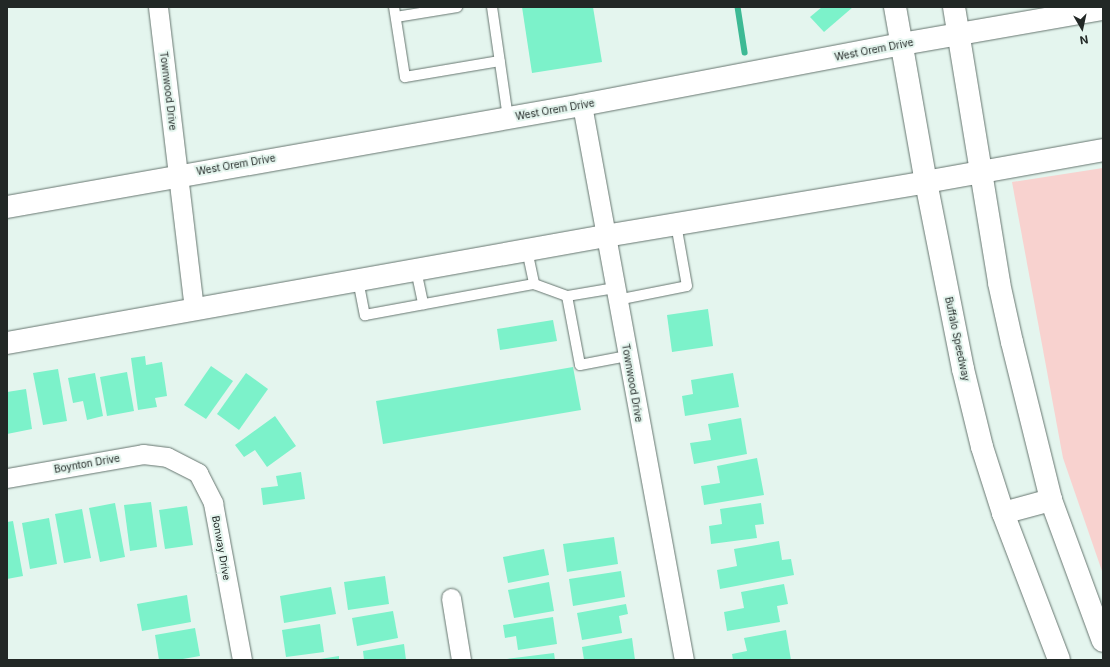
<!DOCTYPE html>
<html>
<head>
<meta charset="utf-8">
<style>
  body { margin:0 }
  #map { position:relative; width:1110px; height:667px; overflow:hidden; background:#e4f5ee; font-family:Inter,sans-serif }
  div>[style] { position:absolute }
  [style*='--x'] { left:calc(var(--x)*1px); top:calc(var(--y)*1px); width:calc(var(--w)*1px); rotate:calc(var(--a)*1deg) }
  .green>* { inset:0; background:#f8d2cf }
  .stream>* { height:5.5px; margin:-2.75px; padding:0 2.75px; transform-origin:2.75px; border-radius:2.75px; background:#3db994 }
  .building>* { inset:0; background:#7cf2ca }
  .roads { filter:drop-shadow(0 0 1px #677670) drop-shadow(0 0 1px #677670) }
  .lane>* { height:10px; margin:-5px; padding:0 5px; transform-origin:5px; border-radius:5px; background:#fff }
  .street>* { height:19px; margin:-9.5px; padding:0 9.5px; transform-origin:9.5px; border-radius:9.5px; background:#fff }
  .secondary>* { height:22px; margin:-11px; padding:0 11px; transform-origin:11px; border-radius:11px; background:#fff }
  span { translate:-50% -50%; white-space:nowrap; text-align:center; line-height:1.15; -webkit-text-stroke:4px #e4f5ee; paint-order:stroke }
  .street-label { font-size:10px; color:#222826 }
  .frame { position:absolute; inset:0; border:8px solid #222826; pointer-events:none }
  .north { position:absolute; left:1062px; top:8px; width:40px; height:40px; -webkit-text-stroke:3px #e4f5ee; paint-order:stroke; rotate:171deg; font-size:11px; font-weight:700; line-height:16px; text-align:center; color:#222826 }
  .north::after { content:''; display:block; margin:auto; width:14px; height:18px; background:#222826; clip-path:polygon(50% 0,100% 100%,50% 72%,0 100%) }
</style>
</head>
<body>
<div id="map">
  <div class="green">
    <div style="clip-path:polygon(1103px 168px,1103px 574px,1063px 458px,1012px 182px)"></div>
  </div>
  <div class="stream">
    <div style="--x:738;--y:7;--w:46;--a:81.2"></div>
  </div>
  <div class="building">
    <div style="clip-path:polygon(522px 7px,593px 7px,602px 62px,532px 73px)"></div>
    <div style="clip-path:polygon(822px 7px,853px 7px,824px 32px,810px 17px)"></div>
    <div style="clip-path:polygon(708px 309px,713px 346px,672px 352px,667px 315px)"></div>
    <div style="clip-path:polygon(553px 320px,557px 341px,500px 350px,497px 329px)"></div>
    <div style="clip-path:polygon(145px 356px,146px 365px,162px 362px,167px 396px,155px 398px,157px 407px,138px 410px,131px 358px)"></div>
    <div style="clip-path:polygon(211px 366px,233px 381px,206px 419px,184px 405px)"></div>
    <div style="clip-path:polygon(573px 367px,581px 410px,383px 444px,376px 401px)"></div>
    <div style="clip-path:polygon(58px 369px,67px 421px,43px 425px,33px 373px)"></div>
    <div style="clip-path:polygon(127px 372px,134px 411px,107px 416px,100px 377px)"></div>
    <div style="clip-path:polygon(95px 373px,103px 416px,87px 420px,83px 401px,73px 403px,68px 378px)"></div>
    <div style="clip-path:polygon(246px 373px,268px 389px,239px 430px,217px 414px)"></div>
    <div style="clip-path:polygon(733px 373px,739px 407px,685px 416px,682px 396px,693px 394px,691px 380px)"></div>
    <div style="clip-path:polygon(26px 389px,32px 429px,7px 434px,7px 392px)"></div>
    <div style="clip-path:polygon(275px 416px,296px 446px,267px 467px,255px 450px,244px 457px,235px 445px)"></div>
    <div style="clip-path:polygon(741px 418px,747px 454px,694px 464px,690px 443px,711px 440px,708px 424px)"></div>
    <div style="clip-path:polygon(757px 458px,764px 495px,704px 505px,701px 486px,720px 483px,717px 466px)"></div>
    <div style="clip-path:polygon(301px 472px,305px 499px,263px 505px,261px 488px,278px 486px,276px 476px)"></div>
    <div style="clip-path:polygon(151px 502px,157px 547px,130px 551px,124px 505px)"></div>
    <div style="clip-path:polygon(115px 503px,125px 557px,100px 562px,89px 508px)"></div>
    <div style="clip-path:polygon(761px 503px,764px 524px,755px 525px,757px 538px,711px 544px,709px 526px,722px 524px,720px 509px)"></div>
    <div style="clip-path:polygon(187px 506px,193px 545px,165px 549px,159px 510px)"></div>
    <div style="clip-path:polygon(82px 509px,91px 558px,64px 563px,55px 514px)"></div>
    <div style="clip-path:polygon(49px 518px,57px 564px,30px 569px,22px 523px)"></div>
    <div style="clip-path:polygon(13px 521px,23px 576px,7px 579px,7px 522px)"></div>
    <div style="clip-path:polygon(614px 537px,618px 564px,567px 572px,563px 544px)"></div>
    <div style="clip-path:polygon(779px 541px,782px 560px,791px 559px,794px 575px,720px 589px,717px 570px,737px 566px,734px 549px)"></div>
    <div style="clip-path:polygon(544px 549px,549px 575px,508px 583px,503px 557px)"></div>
    <div style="clip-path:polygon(621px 571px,625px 597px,573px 606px,569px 579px)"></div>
    <div style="clip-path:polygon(385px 576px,389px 604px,348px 610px,344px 582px)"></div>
    <div style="clip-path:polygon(549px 582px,554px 611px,514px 618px,508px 590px)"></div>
    <div style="clip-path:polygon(784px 584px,788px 604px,777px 606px,780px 622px,727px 631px,724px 612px,744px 608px,741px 592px)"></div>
    <div style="clip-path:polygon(331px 587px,336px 614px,284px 623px,280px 596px)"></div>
    <div style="clip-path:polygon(187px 595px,191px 622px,142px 631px,137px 604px)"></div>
    <div style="clip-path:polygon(626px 604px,628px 614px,619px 616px,622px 633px,582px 640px,577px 613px)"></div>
    <div style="clip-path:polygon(393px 611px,398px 638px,357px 646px,352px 618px)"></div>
    <div style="clip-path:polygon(553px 617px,557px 644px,518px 650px,516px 636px,505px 638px,503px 625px)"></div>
    <div style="clip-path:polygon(320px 624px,324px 652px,286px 657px,282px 630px)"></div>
    <div style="clip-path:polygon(195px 628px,200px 656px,177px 660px,159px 660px,155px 635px)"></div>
    <div style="clip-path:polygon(786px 630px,791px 660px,733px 660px,732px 654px,747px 651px,744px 638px)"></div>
    <div style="clip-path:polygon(632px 638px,635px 660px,584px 660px,582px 647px)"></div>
    <div style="clip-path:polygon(404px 644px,406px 660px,364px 660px,363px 651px)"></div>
    <div style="clip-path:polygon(554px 653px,555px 660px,507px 660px,507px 659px)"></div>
    <div style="clip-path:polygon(339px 656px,339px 660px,320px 660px,320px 659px)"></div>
  </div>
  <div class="roads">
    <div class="lane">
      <div style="--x:394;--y:7;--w:71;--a:81.1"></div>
      <div style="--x:405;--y:77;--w:96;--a:-9.6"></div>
      <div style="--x:492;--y:7;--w:112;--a:81.8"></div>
      <div style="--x:396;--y:17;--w:62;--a:-9.3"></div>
      <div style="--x:527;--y:250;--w:35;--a:78"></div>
      <div style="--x:416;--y:270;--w:35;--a:78"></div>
      <div style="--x:358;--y:280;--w:36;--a:79"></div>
      <div style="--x:365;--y:315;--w:172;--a:-10.4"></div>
      <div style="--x:534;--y:284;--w:35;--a:20"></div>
      <div style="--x:615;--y:288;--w:49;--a:170.5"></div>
      <div style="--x:567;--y:296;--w:70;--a:79.3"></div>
      <div style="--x:580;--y:365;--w:48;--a:-10.8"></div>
      <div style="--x:617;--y:300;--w:71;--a:-11.3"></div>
      <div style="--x:687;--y:286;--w:63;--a:-100.1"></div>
    </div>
    <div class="street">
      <div style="--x:158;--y:7;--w:304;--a:83.2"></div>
      <div style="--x:582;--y:105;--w:564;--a:79.59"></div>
      <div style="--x:7;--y:478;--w:138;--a:-10"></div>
      <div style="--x:143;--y:454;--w:24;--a:7"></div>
      <div style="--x:167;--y:457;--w:35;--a:27"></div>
      <div style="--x:198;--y:473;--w:34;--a:63"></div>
      <div style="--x:213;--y:503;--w:160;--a:79.5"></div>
      <div style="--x:451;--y:598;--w:63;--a:80.8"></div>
    </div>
    <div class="secondary">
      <div style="--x:895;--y:7;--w:178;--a:80"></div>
      <div style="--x:926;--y:182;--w:191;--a:78.8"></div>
      <div style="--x:963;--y:369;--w:80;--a:76.3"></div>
      <div style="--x:982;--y:447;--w:69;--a:72.3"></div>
      <div style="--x:1003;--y:513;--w:157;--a:69.1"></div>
      <div style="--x:954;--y:7;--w:280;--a:80.7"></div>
      <div style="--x:999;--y:283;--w:60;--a:77.6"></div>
      <div style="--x:1012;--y:342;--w:163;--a:76.1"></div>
      <div style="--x:1051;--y:500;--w:150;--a:69.8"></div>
      <div style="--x:7;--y:207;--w:584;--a:-10.06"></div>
      <div style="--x:582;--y:105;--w:326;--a:-10.8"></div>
      <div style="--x:902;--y:44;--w:204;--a:-9.9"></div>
      <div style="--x:7;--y:343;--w:607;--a:-10.14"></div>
      <div style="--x:605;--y:236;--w:326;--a:-9.5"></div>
      <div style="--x:926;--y:182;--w:180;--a:-10.2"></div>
      <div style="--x:1003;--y:513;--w:50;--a:-15.2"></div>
    </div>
  </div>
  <div class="street-label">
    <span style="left:874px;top:50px;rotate:-11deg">West Orem Drive</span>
    <span style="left:168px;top:91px;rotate:83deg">Townwood Drive</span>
    <span style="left:555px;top:110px;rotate:-10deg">West Orem Drive</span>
    <span style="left:236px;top:165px;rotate:-10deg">West Orem Drive</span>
    <span style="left:957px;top:339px;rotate:78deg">Buffalo Speedway</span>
    <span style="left:632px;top:383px;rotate:80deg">Townwood Drive</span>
    <span style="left:87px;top:464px;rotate:-10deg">Boynton Drive</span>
    <span style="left:221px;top:548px;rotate:80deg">Bonway Drive</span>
  </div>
  <div class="frame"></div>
  <div class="north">N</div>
</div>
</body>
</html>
